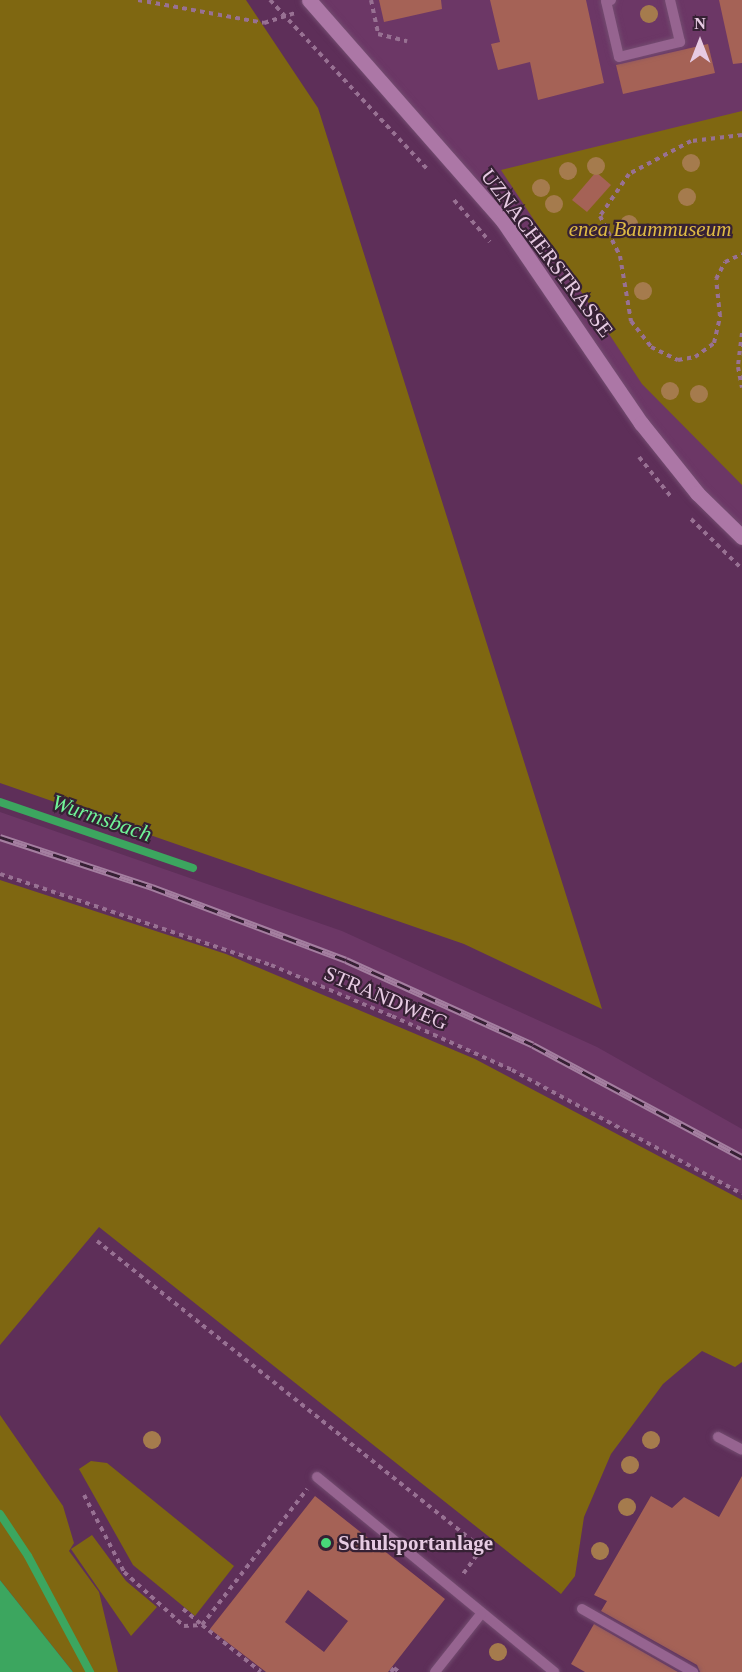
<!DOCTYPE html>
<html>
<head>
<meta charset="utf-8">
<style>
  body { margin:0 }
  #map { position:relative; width:742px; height:1672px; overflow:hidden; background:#5e2f59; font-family:Georgia,serif }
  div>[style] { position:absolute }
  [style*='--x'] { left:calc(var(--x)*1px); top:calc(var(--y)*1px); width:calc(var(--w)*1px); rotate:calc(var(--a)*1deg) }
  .built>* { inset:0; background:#6c3766 }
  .green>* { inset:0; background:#7f6711 }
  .water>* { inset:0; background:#3ca65f }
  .stream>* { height:8px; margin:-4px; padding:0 4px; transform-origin:4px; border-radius:4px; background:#3ca65f }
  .building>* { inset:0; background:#a56256 }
  .path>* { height:4px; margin-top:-2px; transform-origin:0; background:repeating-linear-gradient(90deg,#987193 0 4.5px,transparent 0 9px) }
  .roads { filter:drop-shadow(0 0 2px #734c70) drop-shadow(0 0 2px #734c70) }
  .lane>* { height:10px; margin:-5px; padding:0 5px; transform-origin:5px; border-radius:5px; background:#966490 }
  .primary>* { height:15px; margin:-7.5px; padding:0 7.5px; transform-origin:7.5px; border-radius:7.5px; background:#ac77a6 }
  .rail>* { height:7px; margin-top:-3.5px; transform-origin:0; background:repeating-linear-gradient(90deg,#362134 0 14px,#a47fa0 0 28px); box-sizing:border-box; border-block:2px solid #a47fa0 }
  .trees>* { width:18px; height:18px; margin:-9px; border-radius:50%; background:#a57b4d }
  .dots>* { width:16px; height:16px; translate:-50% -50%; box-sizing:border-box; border:3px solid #362134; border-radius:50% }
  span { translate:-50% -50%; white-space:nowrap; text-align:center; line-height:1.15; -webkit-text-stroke:4.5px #362134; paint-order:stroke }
  .park-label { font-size:21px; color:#dfba44; font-style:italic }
  .street-label { font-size:21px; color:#e7cbe3 }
  .poi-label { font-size:21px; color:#e7cbe3; font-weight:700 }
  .left { translate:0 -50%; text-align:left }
  .water-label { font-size:22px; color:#70f498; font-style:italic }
  .north { position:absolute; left:670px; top:12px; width:60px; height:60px; -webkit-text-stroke:4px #362134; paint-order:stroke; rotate:0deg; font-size:16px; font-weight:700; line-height:24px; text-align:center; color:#e7cbe3 }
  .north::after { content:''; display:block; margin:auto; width:21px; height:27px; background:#e7cbe3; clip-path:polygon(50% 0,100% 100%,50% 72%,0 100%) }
</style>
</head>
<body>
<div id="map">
  <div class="built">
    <div style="clip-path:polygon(309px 0,742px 0,742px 537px,697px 493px,503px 221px)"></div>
    <div style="clip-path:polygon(0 812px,342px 931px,597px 1047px,742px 1129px,742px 1194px,512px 1070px,392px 1016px,271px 965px,0 874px)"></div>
  </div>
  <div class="green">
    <div style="clip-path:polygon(0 0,246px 0,318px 108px,602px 1009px,464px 944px,0 783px)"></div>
    <div style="clip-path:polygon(742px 111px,742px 485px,642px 384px,501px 170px)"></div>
    <div style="clip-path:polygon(0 880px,226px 954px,475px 1059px,742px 1200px,742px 1362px,735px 1367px,702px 1351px,663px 1384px,611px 1454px,584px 1517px,575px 1576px,561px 1594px,99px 1227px,0 1345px)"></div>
    <div style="clip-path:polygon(0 1415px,63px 1506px,74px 1543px,69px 1551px,99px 1592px,118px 1672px,73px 1672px,0 1580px)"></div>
    <div style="clip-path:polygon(91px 1461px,107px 1463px,234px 1566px,195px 1616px,133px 1565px,79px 1469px)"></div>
    <div style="clip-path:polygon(92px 1535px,126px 1581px,157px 1607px,131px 1636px,71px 1549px)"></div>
  </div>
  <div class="water">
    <div style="clip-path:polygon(0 1580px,73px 1672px,0 1672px)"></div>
  </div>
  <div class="stream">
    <div style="--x:0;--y:802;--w:204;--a:18.9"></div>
    <div style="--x:0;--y:1514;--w:50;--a:56.3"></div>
    <div style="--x:28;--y:1556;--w:132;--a:61.9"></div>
  </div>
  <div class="building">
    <div style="clip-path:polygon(379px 0,441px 0,442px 9px,384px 22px)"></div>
    <div style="clip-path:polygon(490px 0,586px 0,604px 83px,538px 100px,530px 62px,498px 70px,491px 44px,500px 42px)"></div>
    <div style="clip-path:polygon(719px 0,742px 0,742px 63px,733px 64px)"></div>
    <div style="clip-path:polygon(708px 44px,715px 73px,623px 94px,616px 65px)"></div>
    <div style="clip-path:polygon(596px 172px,611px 185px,587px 212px,572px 200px)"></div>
    <div style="clip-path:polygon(742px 1476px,742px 1672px,700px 1672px,697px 1665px,601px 1611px,607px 1601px,594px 1595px,651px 1496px,672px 1508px,684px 1497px,719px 1517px)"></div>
    <div style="clip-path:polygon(evenodd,315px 1496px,445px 1599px,388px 1672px,266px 1672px,210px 1629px,315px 1496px,308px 1590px,348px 1621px,324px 1652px,285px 1622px,308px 1590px)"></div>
    <div style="clip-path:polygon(594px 1624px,678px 1672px,585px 1672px,571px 1664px)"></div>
  </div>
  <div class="path">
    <div style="--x:138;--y:0;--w:128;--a:10.3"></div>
    <div style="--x:264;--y:23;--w:33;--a:-18"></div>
    <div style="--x:270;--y:0;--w:233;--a:47.1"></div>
    <div style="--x:371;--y:0;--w:35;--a:78"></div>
    <div style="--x:378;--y:34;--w:30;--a:14"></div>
    <div style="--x:742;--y:135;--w:51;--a:173.3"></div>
    <div style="--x:691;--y:141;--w:70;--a:152"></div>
    <div style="--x:629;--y:174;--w:51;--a:124.6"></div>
    <div style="--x:600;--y:216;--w:45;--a:63.4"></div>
    <div style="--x:620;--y:256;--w:66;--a:80.4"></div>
    <div style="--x:631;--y:321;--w:33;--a:52"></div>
    <div style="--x:651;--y:347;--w:30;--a:26"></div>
    <div style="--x:678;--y:360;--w:17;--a:-10"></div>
    <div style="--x:695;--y:357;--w:24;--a:-36"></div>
    <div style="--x:714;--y:343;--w:28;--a:-77"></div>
    <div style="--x:720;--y:316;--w:37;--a:-96"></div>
    <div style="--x:716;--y:279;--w:19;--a:-62"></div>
    <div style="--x:725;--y:262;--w:19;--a:-25"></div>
    <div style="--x:454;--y:200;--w:55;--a:49.4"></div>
    <div style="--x:742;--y:333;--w:34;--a:97"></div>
    <div style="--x:738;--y:367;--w:21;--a:79"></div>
    <div style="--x:639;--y:457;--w:53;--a:51.2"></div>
    <div style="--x:691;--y:519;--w:71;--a:44.4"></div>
    <div style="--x:0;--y:874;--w:286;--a:18.6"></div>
    <div style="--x:271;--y:965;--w:131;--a:22.9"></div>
    <div style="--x:392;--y:1016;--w:132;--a:24.2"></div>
    <div style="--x:512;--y:1070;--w:261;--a:28.3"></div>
    <div style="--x:97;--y:1241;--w:492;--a:38.6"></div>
    <div style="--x:482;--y:1548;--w:32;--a:126"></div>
    <div style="--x:84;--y:1495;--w:87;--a:62.5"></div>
    <div style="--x:124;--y:1572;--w:81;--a:42"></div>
    <div style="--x:184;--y:1626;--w:18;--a:-3"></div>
    <div style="--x:202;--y:1625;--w:75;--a:38.5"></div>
    <div style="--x:183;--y:1609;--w:25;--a:40"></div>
    <div style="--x:202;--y:1625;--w:172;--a:-52.3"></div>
    <div style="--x:391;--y:1672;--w:5;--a:-53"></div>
    <div style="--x:394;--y:1668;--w:6;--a:39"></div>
  </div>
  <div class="roads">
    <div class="lane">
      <div style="--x:611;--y:0;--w:5;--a:169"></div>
      <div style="--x:606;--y:1;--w:57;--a:76.9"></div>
      <div style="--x:619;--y:57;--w:63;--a:-13.8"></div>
      <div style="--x:680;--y:42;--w:43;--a:-103.4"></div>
      <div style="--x:718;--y:1437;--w:27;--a:28"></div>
      <div style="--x:317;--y:1477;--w:307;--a:39.4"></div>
      <div style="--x:582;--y:1609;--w:128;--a:29.6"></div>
      <div style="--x:435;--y:1672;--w:74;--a:-51.6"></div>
    </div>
    <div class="primary">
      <div style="--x:309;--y:0;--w:294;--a:48.7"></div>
      <div style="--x:503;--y:221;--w:245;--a:55.7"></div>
      <div style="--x:641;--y:423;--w:90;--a:51.3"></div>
      <div style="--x:697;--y:493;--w:63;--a:44.4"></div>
    </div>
  </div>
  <div class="rail">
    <div style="--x:0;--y:837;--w:160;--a:18.2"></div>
    <div style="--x:152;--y:887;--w:207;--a:20.6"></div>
    <div style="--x:346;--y:960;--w:205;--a:24.4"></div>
    <div style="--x:533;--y:1045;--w:237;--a:28.2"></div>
  </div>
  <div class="trees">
    <div style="left:649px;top:14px"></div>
    <div style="left:691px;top:163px"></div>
    <div style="left:596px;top:166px"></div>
    <div style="left:568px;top:171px"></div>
    <div style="left:541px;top:188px"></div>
    <div style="left:687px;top:197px"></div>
    <div style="left:554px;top:204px"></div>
    <div style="left:629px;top:224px"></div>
    <div style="left:643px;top:291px"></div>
    <div style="left:670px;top:391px"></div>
    <div style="left:699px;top:394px"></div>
    <div style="left:152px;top:1440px"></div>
    <div style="left:651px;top:1440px"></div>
    <div style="left:630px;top:1465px"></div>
    <div style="left:627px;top:1507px"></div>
    <div style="left:600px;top:1551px"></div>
    <div style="left:498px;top:1652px"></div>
  </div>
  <div class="dots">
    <div style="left:326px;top:1543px;background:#48d779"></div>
  </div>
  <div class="park-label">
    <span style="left:650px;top:229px">enea Baummuseum</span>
  </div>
  <div class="street-label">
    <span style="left:547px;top:253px;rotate:53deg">UZNACHERSTRASSE</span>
    <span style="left:386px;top:998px;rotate:23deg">STRANDWEG</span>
  </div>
  <div class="poi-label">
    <span class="left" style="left:338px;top:1543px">Schulsportanlage</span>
  </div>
  <div class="water-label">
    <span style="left:102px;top:818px;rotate:19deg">Wurmsbach</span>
  </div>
  <div class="north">N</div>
</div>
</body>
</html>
